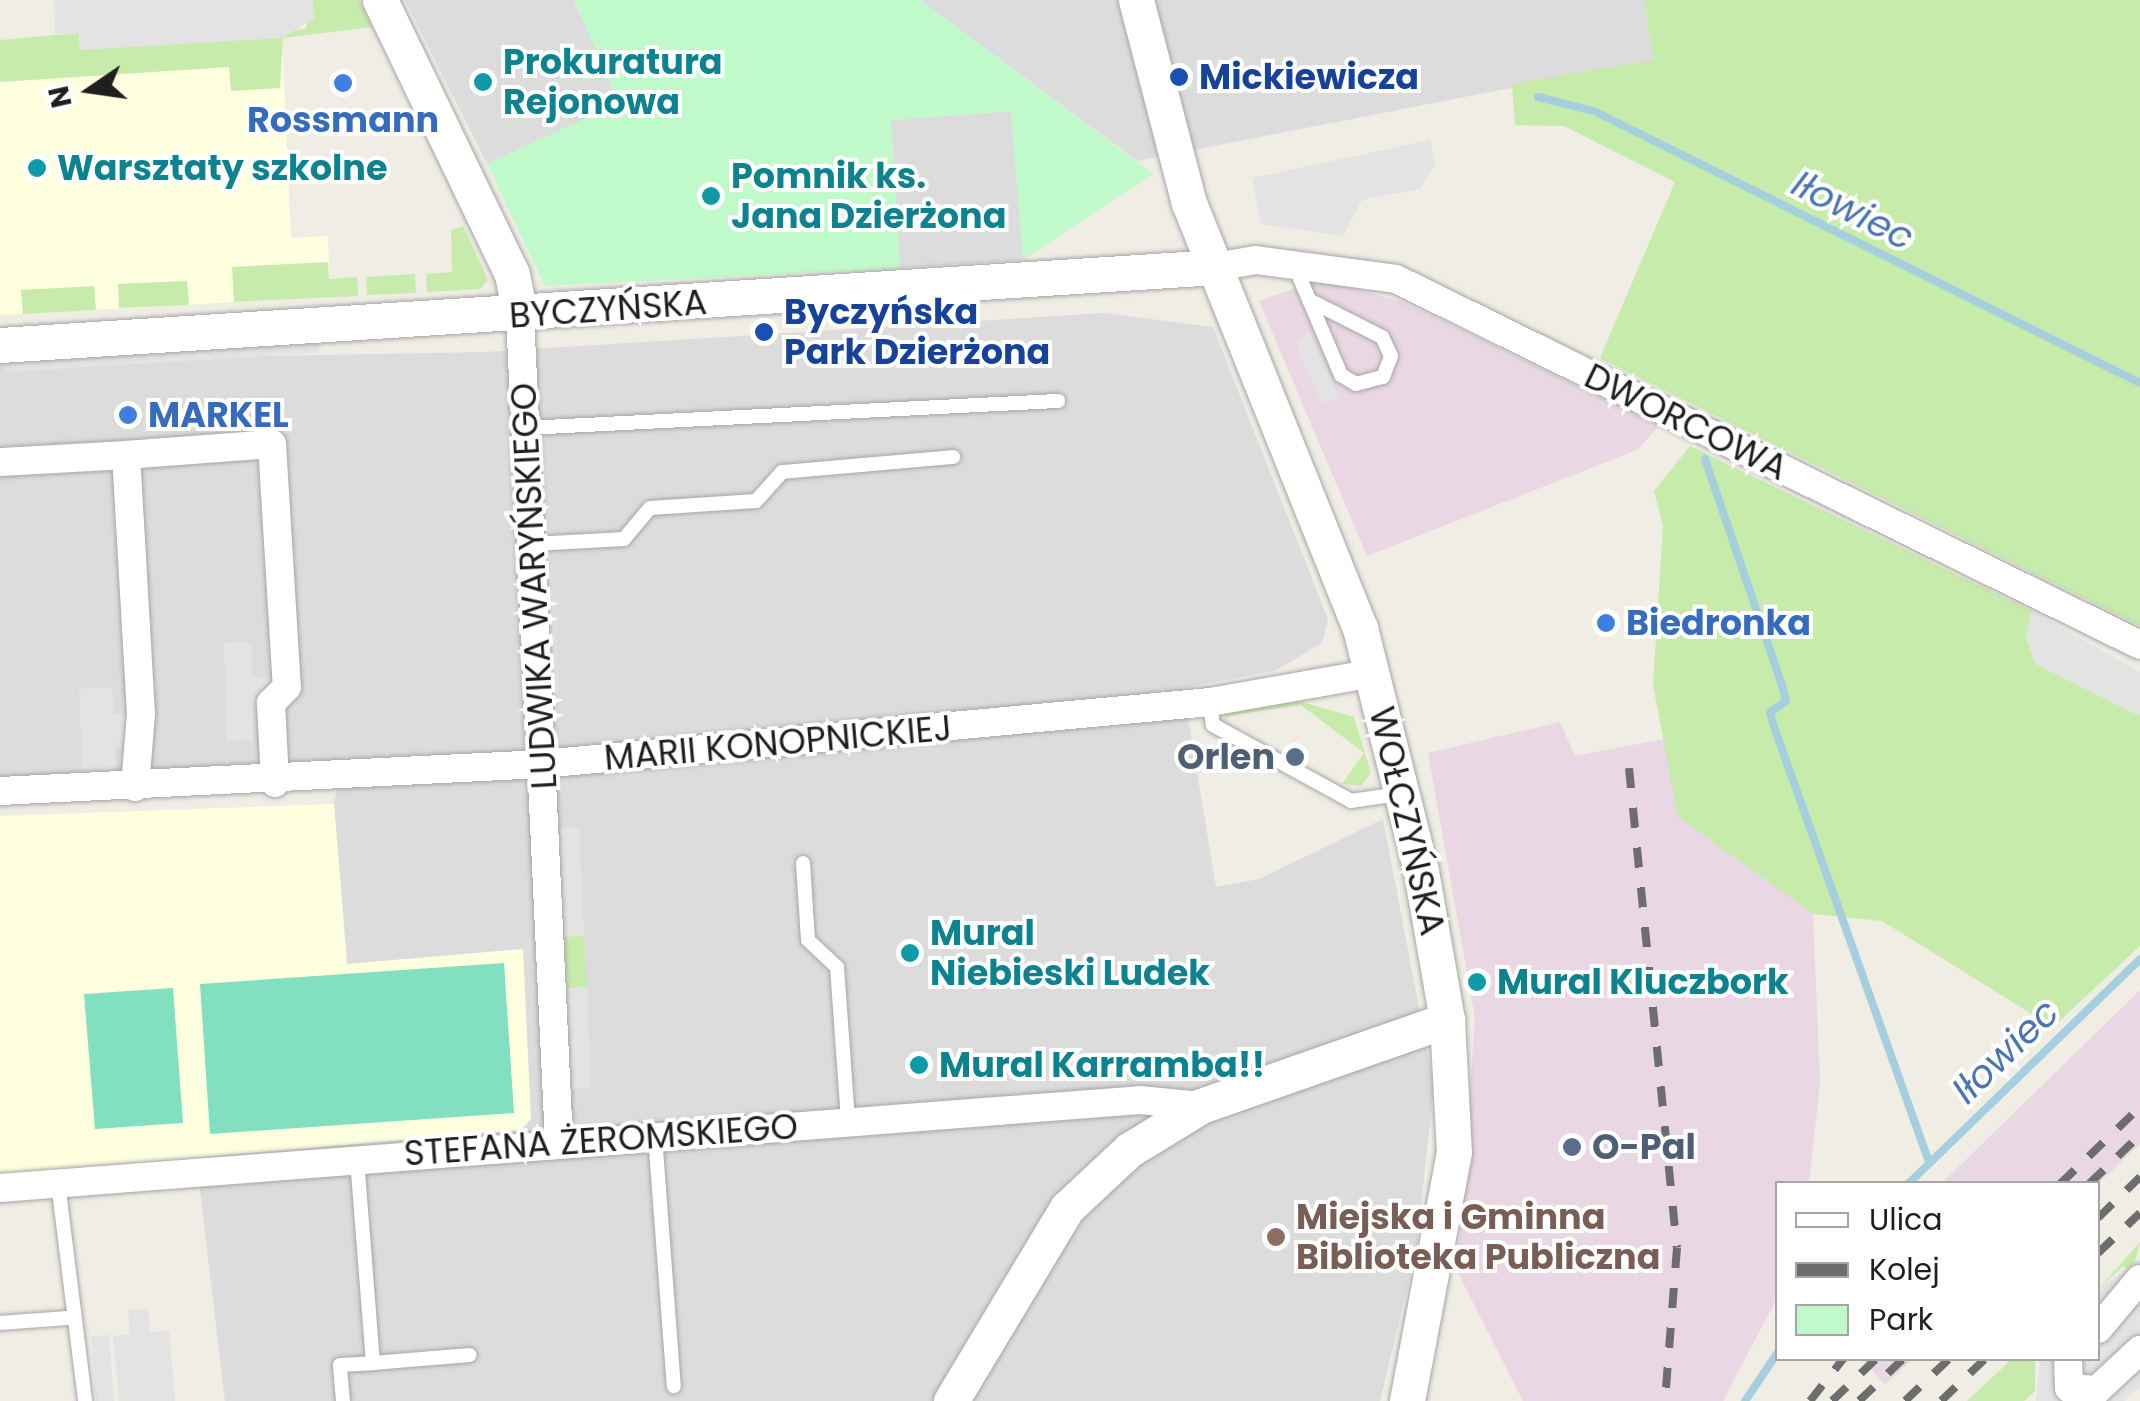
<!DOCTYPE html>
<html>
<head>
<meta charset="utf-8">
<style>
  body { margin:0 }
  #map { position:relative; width:2140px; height:1401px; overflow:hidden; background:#f0ede5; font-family:Poppins,sans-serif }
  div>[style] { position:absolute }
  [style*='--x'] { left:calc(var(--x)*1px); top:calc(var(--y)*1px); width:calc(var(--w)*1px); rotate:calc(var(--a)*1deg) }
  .residential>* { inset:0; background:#dddcdc }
  .industrial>* { inset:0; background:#e9d7e4 }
  .education>* { inset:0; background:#fdffdf }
  .grass>* { inset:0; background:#c6ebaa }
  .park>* { inset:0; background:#c1faca }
  .pitch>* { inset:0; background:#82e0c1 }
  .parking>* { inset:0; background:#e3e3e3 }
  .stream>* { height:8px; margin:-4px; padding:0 4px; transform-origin:4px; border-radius:4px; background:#a5cede }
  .roads { filter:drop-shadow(0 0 2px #a6a6a6) drop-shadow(0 0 2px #a6a6a6) }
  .service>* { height:14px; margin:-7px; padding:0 7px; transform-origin:7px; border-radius:7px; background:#fff }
  .minor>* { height:28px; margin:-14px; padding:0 14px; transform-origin:14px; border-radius:14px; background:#fff }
  .tertiary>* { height:35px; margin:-17.5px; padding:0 17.5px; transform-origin:17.5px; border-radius:17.5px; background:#fff }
  .rail>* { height:8px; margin-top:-4px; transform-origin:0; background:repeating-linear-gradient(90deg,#6d6d6d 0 20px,transparent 0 40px) }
  .dots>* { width:28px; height:28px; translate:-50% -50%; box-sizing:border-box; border:5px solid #fff; border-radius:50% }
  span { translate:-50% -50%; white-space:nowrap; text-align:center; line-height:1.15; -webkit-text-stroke:8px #fff; paint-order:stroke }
  .culture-label { font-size:35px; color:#0d838f; font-weight:700 }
  .left { translate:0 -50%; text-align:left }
  .transit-label { font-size:35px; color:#164399; font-weight:700 }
  .shop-label { font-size:35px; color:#366cbe; font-weight:700 }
  .street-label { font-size:35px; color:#1f1f1f }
  .service-label { font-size:35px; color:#4e5e75; font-weight:700 }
  .right { translate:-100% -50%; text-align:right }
  .education-label { font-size:35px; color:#785e54; font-weight:700 }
  .water-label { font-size:38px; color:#4976b1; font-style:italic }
  .legend { position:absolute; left:1775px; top:1181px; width:325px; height:180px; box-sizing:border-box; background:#fff; border:2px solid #a5a5a5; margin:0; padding:12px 18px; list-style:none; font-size:30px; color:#1f1f1f }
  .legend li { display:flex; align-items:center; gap:20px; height:50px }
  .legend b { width:50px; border:2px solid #a5a5a5 }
  .north { position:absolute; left:40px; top:40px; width:100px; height:100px; -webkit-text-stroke:8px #fff; paint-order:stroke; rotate:257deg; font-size:28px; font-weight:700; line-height:40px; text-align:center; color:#1f1f1f }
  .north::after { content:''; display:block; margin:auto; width:35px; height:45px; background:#1f1f1f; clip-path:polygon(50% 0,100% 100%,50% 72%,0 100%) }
</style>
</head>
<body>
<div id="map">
  <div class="residential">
    <div style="clip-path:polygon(405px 0,574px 0,620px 103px,487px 164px)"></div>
    <div style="clip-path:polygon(920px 0,1644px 0,1654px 60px,1137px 161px)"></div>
    <div style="clip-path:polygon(1011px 111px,1023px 260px,900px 268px,890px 120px)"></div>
    <div style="clip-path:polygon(1104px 313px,1213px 327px,1328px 619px,1322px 643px,1275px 671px,1183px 688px,1216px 887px,1259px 879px,1383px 819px,1434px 1086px,1416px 1251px,1380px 1401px,225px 1401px,196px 1157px,521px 1129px,523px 950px,347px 964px,334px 804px,342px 763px,0 782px,0 361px,485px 352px)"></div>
  </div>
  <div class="industrial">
    <div style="clip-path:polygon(1321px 279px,1406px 303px,1659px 426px,1637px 450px,1367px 556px,1259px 301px)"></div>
    <div style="clip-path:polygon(1560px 722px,1575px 756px,1664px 739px,1679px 817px,1813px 914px,1820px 1083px,1809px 1183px,1778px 1184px,1777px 1298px,1723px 1401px,1523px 1401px,1457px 1271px,1475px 1018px,1428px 753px)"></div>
    <div style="clip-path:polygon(2140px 990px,2140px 1144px,2098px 1184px,1942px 1183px)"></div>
    <div style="clip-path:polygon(1861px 1359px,1913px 1359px,1885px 1384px)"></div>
  </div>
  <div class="education">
    <div style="clip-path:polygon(282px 38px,291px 238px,328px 236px,330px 297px,0 315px,0 55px)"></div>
    <div style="clip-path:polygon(334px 804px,347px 964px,523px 949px,531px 1119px,521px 1130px,0 1174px,0 816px)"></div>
  </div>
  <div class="grass">
    <div style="clip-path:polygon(313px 0,359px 0,372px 27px,283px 38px,280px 88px,231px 91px,229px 67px,0 82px,0 40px,79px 33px,80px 49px,306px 29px)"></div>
    <div style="clip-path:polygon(1644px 0,2140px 0,2140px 626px,1600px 358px,1675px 182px,1564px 126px,1515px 125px,1512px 84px,1654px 60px)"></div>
    <div style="clip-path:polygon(463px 226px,488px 280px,480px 289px,427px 292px,426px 274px,452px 272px,451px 230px)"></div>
    <div style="clip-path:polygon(328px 262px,329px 279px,357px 277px,358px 296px,234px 302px,232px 267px)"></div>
    <div style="clip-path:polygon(415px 274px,416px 293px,367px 295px,366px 277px)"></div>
    <div style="clip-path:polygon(187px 281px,189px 305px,119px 308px,118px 284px)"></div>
    <div style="clip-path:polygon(94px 286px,96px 310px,23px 314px,21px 290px)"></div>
    <div style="clip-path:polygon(1690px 446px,2032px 611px,2026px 637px,2036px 664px,2140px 716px,2140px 946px,2053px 1027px,1882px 921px,1813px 914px,1678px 817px,1653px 685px,1663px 527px,1654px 491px)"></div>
    <div style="clip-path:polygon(1298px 701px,1354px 717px,1371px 773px,1361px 786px,1342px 784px,1364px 753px,1301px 705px,1227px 716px,1225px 724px,1225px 712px)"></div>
    <div style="clip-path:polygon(584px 936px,587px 987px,567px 988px,564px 937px)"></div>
    <div style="clip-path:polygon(2140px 1242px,2133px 1269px,2122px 1267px,2098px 1290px)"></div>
    <div style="clip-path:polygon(2013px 1358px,2035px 1359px,2035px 1391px,2024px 1401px,1967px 1401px)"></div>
  </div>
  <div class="park">
    <div style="clip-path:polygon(574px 0,920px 0,1153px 174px,1023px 260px,1011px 111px,891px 120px,900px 268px,545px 286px,487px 164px,619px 103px)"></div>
  </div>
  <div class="pitch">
    <div style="clip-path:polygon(504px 963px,514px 1113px,210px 1134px,200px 984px)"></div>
    <div style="clip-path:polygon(173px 988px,183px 1123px,95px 1129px,84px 994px)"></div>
  </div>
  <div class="parking">
    <div style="clip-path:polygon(54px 0,313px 0,314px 19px,282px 38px,80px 50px,79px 33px,55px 34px)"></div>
    <div style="clip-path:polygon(1430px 140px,1435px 164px,1420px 189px,1362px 200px,1343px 236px,1261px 224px,1252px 178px)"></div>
    <div style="clip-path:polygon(1309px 331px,1340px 398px,1322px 404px,1296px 345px)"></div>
    <div style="clip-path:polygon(324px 338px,317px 353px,8px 372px,0 364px)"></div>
    <div style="clip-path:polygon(539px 380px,559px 692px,551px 697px)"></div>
    <div style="clip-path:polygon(514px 384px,524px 667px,508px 389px)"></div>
    <div style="clip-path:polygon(2032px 611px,2140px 672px,2140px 716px,2036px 664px,2026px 637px)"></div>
    <div style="clip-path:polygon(251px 642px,253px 678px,282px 676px,269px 699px,253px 701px,253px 740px,227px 741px,224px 643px)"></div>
    <div style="clip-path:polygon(112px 687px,114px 714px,129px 714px,130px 747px,115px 748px,116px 783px,83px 785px,79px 689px)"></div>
    <div style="clip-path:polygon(579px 827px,584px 936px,564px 937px,560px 828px)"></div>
    <div style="clip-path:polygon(587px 987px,591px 1088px,572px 1089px,567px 988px)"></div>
    <div style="clip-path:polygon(2140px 1259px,2140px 1386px,2124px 1401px,2036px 1401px,2040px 1359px,2098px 1358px,2098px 1290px)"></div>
    <div style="clip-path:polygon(148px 1309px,150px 1332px,169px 1331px,175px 1401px,119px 1401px,113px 1336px,130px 1334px,128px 1310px)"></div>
    <div style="clip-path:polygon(109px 1335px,114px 1401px,96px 1401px,91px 1336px)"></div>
  </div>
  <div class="stream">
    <div style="--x:1538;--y:97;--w:58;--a:14"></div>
    <div style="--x:1594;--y:111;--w:610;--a:26.48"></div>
    <div style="--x:1705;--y:459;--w:239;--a:71.2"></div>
    <div style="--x:1782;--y:685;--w:16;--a:76"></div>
    <div style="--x:1786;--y:701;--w:19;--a:145"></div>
    <div style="--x:1770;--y:712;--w:12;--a:76"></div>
    <div style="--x:1773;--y:724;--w:463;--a:70.4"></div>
    <div style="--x:1908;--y:1184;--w:323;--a:-44.1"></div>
    <div style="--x:1745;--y:1401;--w:59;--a:-56"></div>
  </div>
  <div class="roads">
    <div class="service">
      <div style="--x:1300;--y:265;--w:11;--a:95"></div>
      <div style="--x:1299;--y:276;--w:108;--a:67"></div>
      <div style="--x:1341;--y:375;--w:17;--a:31"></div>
      <div style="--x:1356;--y:384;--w:28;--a:-15"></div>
      <div style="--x:1383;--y:377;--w:22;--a:-69"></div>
      <div style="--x:1391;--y:356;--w:21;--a:-115"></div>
      <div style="--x:1382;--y:337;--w:82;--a:-153.1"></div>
      <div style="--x:526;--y:428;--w:533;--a:-2.91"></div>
      <div style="--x:533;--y:544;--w:91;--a:-3.1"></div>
      <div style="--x:624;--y:539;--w:40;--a:-50"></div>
      <div style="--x:650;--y:508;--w:106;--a:-3.8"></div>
      <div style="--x:756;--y:501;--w:39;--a:-48"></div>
      <div style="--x:782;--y:472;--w:172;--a:-5"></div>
      <div style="--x:1210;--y:702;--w:23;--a:83"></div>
      <div style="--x:1213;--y:725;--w:158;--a:28.8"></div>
      <div style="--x:1351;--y:801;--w:49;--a:-8.3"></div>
      <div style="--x:803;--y:863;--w:77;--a:86.3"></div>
      <div style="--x:808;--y:940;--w:40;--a:43"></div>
      <div style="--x:837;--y:967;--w:155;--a:85.9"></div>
      <div style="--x:655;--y:1136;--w:251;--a:85.7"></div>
      <div style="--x:58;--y:1183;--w:220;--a:82.9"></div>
      <div style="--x:0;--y:1323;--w:67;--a:-4.3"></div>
      <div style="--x:373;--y:1363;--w:97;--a:-4.7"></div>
      <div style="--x:343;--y:1401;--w:36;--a:-95"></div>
      <div style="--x:340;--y:1365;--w:33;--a:-3"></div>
      <div style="--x:373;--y:1363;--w:204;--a:-94.5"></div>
    </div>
    <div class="minor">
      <div style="--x:1215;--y:267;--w:42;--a:-9.7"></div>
      <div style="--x:1256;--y:260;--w:141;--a:7.7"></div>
      <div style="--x:1396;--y:279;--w:829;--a:26.19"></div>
      <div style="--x:520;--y:315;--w:829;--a:87.3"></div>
      <div style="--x:0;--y:462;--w:126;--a:-3.2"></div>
      <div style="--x:135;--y:787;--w:73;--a:-85.3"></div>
      <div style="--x:141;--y:714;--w:259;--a:-93.3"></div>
      <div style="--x:126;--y:455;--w:146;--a:-4.3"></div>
      <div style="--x:272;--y:444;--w:243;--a:86.5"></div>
      <div style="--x:287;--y:687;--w:23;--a:135"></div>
      <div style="--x:271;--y:703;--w:80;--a:87.1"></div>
      <div style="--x:0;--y:791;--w:543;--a:-2.85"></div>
      <div style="--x:542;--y:764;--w:671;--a:-5.3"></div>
      <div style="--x:1210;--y:702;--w:167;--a:-10"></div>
      <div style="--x:0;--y:1188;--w:1143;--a:-4.41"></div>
      <div style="--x:1140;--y:1100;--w:61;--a:5.6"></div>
      <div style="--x:2098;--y:1329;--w:65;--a:-50"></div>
      <div style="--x:2068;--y:1358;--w:30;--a:88"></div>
      <div style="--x:2069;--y:1388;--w:28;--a:4"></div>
      <div style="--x:2097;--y:1390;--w:59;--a:-42.9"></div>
    </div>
    <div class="tertiary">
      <div style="--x:380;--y:0;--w:304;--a:64.3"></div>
      <div style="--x:512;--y:274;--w:42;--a:79"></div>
      <div style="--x:1136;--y:0;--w:210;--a:75.4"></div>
      <div style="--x:1189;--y:203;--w:458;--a:68.1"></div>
      <div style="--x:1360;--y:628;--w:251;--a:75.9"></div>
      <div style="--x:1421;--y:871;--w:151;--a:80.1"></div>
      <div style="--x:1447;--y:1020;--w:132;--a:87"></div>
      <div style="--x:1454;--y:1152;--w:253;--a:100.7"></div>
      <div style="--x:0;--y:345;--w:1218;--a:-3.67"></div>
      <div style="--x:951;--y:1401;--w:225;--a:-59"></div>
      <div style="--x:1067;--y:1208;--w:85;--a:-43.1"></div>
      <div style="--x:1129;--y:1150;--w:84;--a:-31.4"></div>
      <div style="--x:1201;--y:1106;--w:261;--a:-19.3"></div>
    </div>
  </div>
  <div class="rail">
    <div style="--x:1629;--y:768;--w:482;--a:84.3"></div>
    <div style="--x:1677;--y:1248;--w:153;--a:94.5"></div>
    <div style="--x:2060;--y:1184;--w:111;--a:-43.9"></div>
    <div style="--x:2089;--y:1184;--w:71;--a:-43.9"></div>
    <div style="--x:2098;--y:1218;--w:59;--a:-44.3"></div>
    <div style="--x:2098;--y:1253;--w:58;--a:-43.6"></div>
    <div style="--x:1810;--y:1401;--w:55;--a:-51.7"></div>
    <div style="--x:1832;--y:1401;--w:62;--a:-43.7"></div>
    <div style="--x:1859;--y:1401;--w:62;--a:-43.7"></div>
    <div style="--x:1905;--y:1401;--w:62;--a:-43.7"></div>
    <div style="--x:1941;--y:1401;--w:62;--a:-43.7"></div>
  </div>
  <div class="dots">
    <div style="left:1179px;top:77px;background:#1a4fb4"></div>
    <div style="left:483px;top:82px;background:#0f9aa8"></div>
    <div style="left:343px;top:83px;background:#3f7fe0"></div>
    <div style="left:37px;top:168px;background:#0f9aa8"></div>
    <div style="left:711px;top:196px;background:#0f9aa8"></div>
    <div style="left:764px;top:332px;background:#1a4fb4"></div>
    <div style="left:128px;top:415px;background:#3f7fe0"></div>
    <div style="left:1606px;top:623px;background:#3f7fe0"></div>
    <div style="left:1295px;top:757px;background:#5c6f8a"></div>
    <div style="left:910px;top:953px;background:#0f9aa8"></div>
    <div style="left:1477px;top:982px;background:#0f9aa8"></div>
    <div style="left:919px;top:1065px;background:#0f9aa8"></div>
    <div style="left:1572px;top:1147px;background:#5c6f8a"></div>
    <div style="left:1276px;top:1237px;background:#8d6e63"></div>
  </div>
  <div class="culture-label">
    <span class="left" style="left:503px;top:82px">Prokuratura<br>Rejonowa</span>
    <span class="left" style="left:57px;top:168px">Warsztaty szkolne</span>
    <span class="left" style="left:731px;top:196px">Pomnik ks.<br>Jana Dzierżona</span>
    <span class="left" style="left:930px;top:953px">Mural<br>Niebieski Ludek</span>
    <span class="left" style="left:1497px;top:982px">Mural Kluczbork</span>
    <span class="left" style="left:939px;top:1065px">Mural Karramba!!</span>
  </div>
  <div class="transit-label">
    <span class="left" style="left:1199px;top:77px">Mickiewicza</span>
    <span class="left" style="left:784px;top:332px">Byczyńska<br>Park Dzierżona</span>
  </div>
  <div class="shop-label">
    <span style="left:343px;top:120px">Rossmann</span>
    <span class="left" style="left:148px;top:415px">MARKEL</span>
    <span class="left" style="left:1626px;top:623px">Biedronka</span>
  </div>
  <div class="street-label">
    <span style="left:608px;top:309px;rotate:-4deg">BYCZYŃSKA</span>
    <span style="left:1686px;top:422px;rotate:26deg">DWORCOWA</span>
    <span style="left:534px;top:586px;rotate:-93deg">LUDWIKA WARYŃSKIEGO</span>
    <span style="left:778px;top:743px;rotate:-5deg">MARII KONOPNICKIEJ</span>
    <span style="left:1407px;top:821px;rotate:77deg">WOŁCZYŃSKA</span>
    <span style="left:601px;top:1140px;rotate:-4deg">STEFANA ŻEROMSKIEGO</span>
  </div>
  <div class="service-label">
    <span class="right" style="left:1275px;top:757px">Orlen</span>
    <span class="left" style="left:1592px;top:1147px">O-Pal</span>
  </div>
  <div class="education-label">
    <span class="left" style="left:1296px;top:1237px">Miejska i Gminna<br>Biblioteka Publiczna</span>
  </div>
  <div class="water-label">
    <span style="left:1853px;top:210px;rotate:27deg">Iłowiec</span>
    <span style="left:2005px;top:1051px;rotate:-44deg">Iłowiec</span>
  </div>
  <ul class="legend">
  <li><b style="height:12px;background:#fff"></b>Ulica</li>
  <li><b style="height:12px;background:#6d6d6d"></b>Kolej</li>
  <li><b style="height:28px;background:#c1faca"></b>Park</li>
  </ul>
  <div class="north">N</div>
</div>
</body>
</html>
